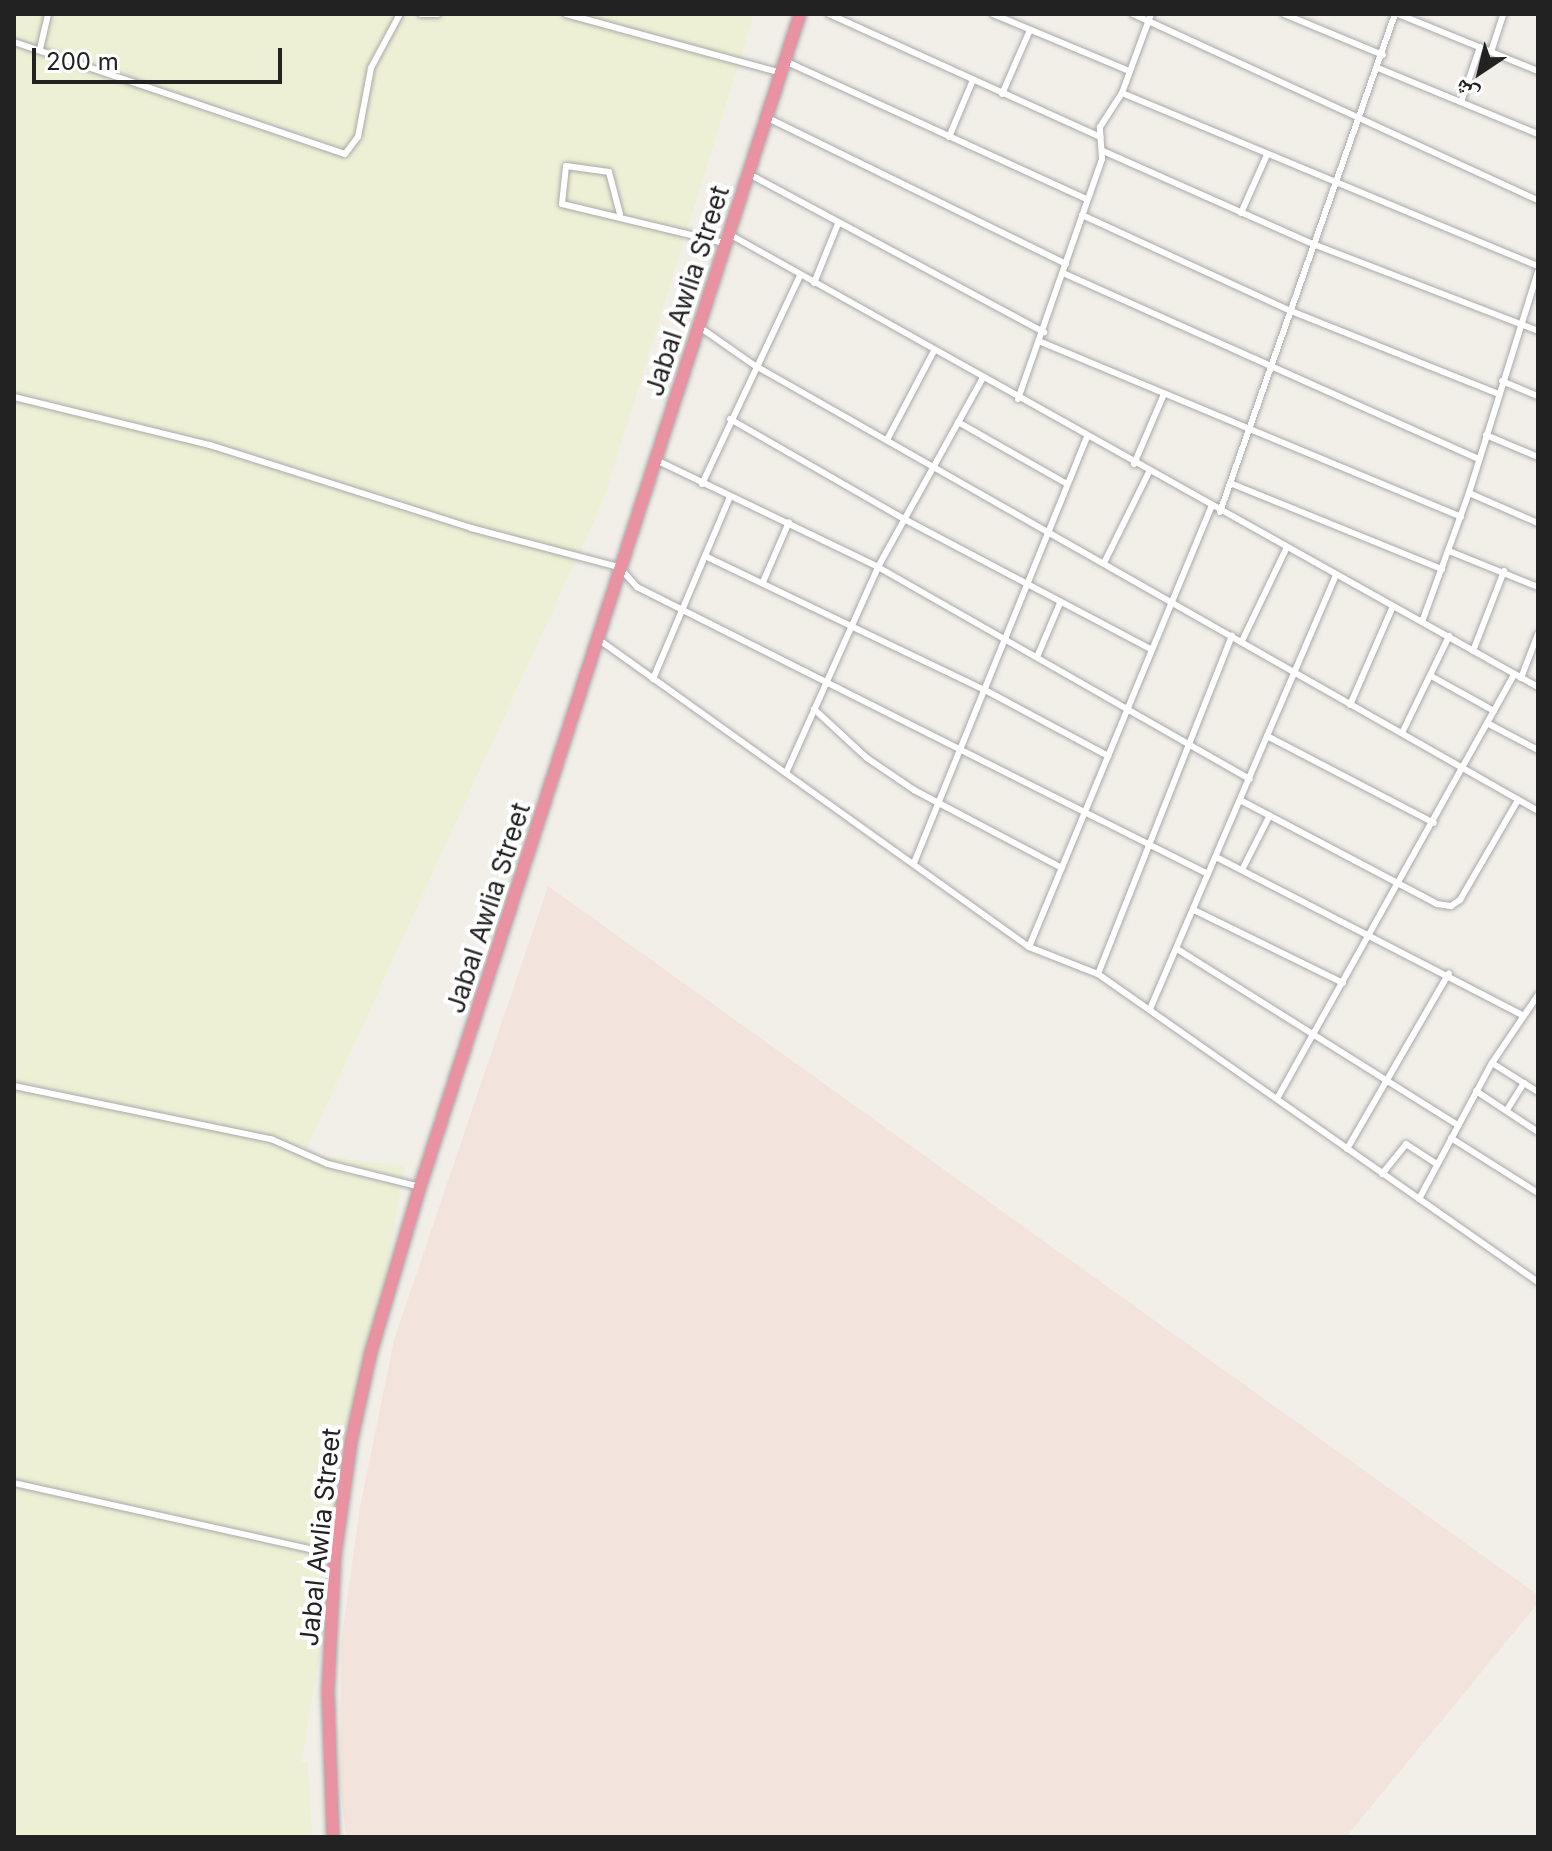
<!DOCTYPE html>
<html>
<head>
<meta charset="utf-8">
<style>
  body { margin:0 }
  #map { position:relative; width:1552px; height:1851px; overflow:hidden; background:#f2efe9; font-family:Inter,"Noto Naskh Arabic",sans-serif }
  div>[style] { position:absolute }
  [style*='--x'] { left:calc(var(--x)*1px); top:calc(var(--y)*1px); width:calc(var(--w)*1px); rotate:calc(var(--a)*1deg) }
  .military>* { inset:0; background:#f3e3dd }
  .farmland>* { inset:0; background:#eef0d5 }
  .roads { filter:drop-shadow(0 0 2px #a9a9a9) drop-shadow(0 0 2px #a9a9a9) }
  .street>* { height:6px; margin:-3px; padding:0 3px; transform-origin:3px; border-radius:3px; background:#fff }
  .highway>* { height:12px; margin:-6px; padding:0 6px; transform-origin:6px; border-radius:6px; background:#e892a2 }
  span { translate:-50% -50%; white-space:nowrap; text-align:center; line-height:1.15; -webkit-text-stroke:8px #fff; paint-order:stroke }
  .street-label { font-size:26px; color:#222 }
  .frame { position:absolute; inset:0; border:16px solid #222; pointer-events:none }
  .north { position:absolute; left:1440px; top:32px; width:80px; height:80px; -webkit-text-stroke:6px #fff; paint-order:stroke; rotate:215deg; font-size:22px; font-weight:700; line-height:32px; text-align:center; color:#222 }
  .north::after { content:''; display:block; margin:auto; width:28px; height:36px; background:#222; clip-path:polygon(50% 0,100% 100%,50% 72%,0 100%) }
  .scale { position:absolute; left:32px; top:48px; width:250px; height:36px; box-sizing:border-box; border:4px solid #222; border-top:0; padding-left:10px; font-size:24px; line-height:28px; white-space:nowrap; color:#222; -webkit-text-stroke:6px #fff; paint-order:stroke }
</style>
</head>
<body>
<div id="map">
  <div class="military">
    <div style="clip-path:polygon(548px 886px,1538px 1595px,1538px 1603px,1346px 1837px,346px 1837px,340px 1783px,341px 1643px,360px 1507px,394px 1340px)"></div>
  </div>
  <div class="farmland">
    <div style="clip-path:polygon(14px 14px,754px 14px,604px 499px,304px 1154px,405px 1166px,301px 1762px,308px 1762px,312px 1837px,14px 1837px)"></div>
  </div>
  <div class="roads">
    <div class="street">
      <div style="--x:421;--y:14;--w:17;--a:0"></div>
      <div style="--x:566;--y:14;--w:223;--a:15.3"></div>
      <div style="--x:829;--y:14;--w:298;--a:24.4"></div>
      <div style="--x:993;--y:14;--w:147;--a:22.7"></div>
      <div style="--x:1133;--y:14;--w:446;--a:24.7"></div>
      <div style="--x:1284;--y:14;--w:107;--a:22.5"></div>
      <div style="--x:1398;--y:14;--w:151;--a:22.2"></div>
      <div style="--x:14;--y:42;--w:349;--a:18.7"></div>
      <div style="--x:345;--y:154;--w:21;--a:-53"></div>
      <div style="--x:358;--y:137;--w:70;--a:-79.3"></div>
      <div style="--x:371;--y:68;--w:61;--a:-61.8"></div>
      <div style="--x:40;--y:49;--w:36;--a:-77"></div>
      <div style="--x:1491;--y:52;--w:40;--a:-72"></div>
      <div style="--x:785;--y:61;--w:332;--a:24.6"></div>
      <div style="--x:1378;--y:68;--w:173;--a:22.4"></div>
      <div style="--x:1122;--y:93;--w:451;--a:22.6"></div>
      <div style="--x:1002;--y:94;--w:70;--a:-66.4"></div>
      <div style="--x:1461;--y:102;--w:58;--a:-70.9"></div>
      <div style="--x:768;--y:118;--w:332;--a:26.1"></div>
      <div style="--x:949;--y:137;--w:62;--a:-67.2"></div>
      <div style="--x:1103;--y:151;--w:230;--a:23.9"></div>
      <div style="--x:1313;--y:244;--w:241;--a:21.1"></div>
      <div style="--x:749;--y:174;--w:335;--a:28.2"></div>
      <div style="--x:1241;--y:213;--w:64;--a:-65.9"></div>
      <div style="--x:620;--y:214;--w:43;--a:-104.7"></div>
      <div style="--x:609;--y:172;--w:43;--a:-172.1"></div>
      <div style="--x:566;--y:166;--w:38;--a:96"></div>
      <div style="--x:562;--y:204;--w:168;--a:13.5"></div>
      <div style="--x:1082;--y:215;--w:230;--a:24.7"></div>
      <div style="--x:1291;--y:311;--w:223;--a:21.8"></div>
      <div style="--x:729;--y:234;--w:927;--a:29.25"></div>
      <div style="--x:1063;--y:273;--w:456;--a:24.1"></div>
      <div style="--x:814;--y:283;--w:64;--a:-67.9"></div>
      <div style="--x:698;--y:326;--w:68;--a:34.9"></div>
      <div style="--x:754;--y:365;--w:902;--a:29.63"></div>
      <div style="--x:1041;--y:342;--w:455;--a:22.6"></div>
      <div style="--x:1502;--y:381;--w:39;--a:23"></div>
      <div style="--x:14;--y:397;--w:202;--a:13.8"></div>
      <div style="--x:210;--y:445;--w:274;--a:17.6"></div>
      <div style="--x:471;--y:528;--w:153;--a:14.8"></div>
      <div style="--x:619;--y:567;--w:27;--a:48"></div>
      <div style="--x:637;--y:587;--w:639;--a:26.69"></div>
      <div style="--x:1018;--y:399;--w:254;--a:-70.7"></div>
      <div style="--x:1102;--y:159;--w:32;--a:-94"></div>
      <div style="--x:1100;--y:127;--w:40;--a:-57.1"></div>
      <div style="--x:1122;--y:93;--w:84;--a:-69.8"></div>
      <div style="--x:730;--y:419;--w:201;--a:29.9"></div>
      <div style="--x:904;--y:519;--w:280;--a:27.8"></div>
      <div style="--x:958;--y:422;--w:125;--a:29.6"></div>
      <div style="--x:1486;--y:435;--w:56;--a:22.9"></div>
      <div style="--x:887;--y:440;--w:101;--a:-62.2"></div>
      <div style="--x:654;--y:459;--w:249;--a:25.7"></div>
      <div style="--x:878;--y:567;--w:428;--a:29.7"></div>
      <div style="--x:1134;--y:464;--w:76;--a:-66.8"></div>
      <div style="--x:1230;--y:483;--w:229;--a:22.1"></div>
      <div style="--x:702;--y:484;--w:230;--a:-64.8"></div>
      <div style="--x:1469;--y:493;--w:75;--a:23.5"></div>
      <div style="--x:1220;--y:512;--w:528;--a:-70.64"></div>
      <div style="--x:1449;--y:551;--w:96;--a:22"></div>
      <div style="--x:707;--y:557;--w:308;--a:25.6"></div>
      <div style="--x:985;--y:690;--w:140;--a:28.2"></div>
      <div style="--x:1104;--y:563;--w:102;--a:-63.7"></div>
      <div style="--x:763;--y:582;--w:65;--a:-66.6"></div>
      <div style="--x:1422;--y:622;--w:137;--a:-70"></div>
      <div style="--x:1469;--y:493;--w:232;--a:-72.7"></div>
      <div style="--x:598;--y:639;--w:530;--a:35.55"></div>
      <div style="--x:1029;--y:947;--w:74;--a:21.4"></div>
      <div style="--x:1098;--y:974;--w:537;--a:34.99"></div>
      <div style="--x:1242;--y:641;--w:102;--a:-64.4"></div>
      <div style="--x:1473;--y:651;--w:86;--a:-68.8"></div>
      <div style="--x:1037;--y:657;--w:59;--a:-66.9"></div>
      <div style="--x:1431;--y:676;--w:72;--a:29.1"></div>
      <div style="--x:1521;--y:678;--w:47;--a:-68.9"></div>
      <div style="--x:653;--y:679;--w:198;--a:-67.1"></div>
      <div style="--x:1350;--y:705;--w:108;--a:-66.5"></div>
      <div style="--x:814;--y:709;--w:72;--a:42.8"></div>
      <div style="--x:867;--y:758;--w:57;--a:34.2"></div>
      <div style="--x:914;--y:790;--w:167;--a:27.8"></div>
      <div style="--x:1487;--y:723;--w:58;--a:27.9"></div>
      <div style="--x:1402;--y:733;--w:108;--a:-64.1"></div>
      <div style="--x:1267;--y:736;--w:188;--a:27.5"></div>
      <div style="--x:786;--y:773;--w:226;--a:-65.9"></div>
      <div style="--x:878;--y:567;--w:215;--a:-61"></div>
      <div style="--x:1240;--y:800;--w:223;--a:27.8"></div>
      <div style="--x:1437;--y:904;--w:14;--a:8"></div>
      <div style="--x:1451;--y:906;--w:11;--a:-34"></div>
      <div style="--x:1460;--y:900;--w:116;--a:-59.9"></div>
      <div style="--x:1216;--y:857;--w:344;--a:27.3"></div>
      <div style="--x:914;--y:863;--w:459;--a:-67.9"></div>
      <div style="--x:1243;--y:868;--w:59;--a:-63"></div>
      <div style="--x:1194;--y:910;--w:166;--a:26.1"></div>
      <div style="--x:1029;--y:947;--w:476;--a:-67.5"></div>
      <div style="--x:1177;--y:949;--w:332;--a:32.1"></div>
      <div style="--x:1098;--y:974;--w:364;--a:-68.4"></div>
      <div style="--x:1150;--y:1009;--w:471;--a:-66.8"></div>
      <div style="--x:1492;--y:1063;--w:54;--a:32.2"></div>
      <div style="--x:14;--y:1086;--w:262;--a:11.7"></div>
      <div style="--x:271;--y:1139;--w:62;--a:23.7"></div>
      <div style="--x:328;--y:1164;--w:95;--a:14"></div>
      <div style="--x:1476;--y:1091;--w:74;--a:33.5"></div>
      <div style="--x:1278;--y:1097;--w:484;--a:-60.8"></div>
      <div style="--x:1507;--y:1110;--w:32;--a:-58"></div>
      <div style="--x:1451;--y:1138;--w:103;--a:32.3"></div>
      <div style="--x:1347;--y:1149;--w:203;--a:-59.9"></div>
      <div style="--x:1382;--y:1174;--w:38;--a:-51"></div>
      <div style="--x:1406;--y:1144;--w:37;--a:33"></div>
      <div style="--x:1419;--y:1199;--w:154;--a:-61.8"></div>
      <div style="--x:1492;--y:1063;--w:82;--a:-55.9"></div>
      <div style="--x:14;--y:1483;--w:329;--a:12.6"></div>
    </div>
    <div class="highway">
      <div style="--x:333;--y:1837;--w:146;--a:-92"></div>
      <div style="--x:328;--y:1691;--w:136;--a:-87.1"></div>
      <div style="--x:335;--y:1555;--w:114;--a:-81.9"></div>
      <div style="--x:351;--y:1442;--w:92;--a:-77.5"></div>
      <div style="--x:371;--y:1352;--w:172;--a:-73.5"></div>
      <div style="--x:420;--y:1187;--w:1233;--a:-72.05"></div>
    </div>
  </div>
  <div class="street-label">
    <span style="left:687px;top:291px;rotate:-72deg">Jabal Awlia Street</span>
    <span style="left:488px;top:908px;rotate:-72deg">Jabal Awlia Street</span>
    <span style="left:320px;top:1537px;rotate:-84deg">Jabal Awlia Street</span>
  </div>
  <div class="frame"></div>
  <div class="north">ش</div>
  <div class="scale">200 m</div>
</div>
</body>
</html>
